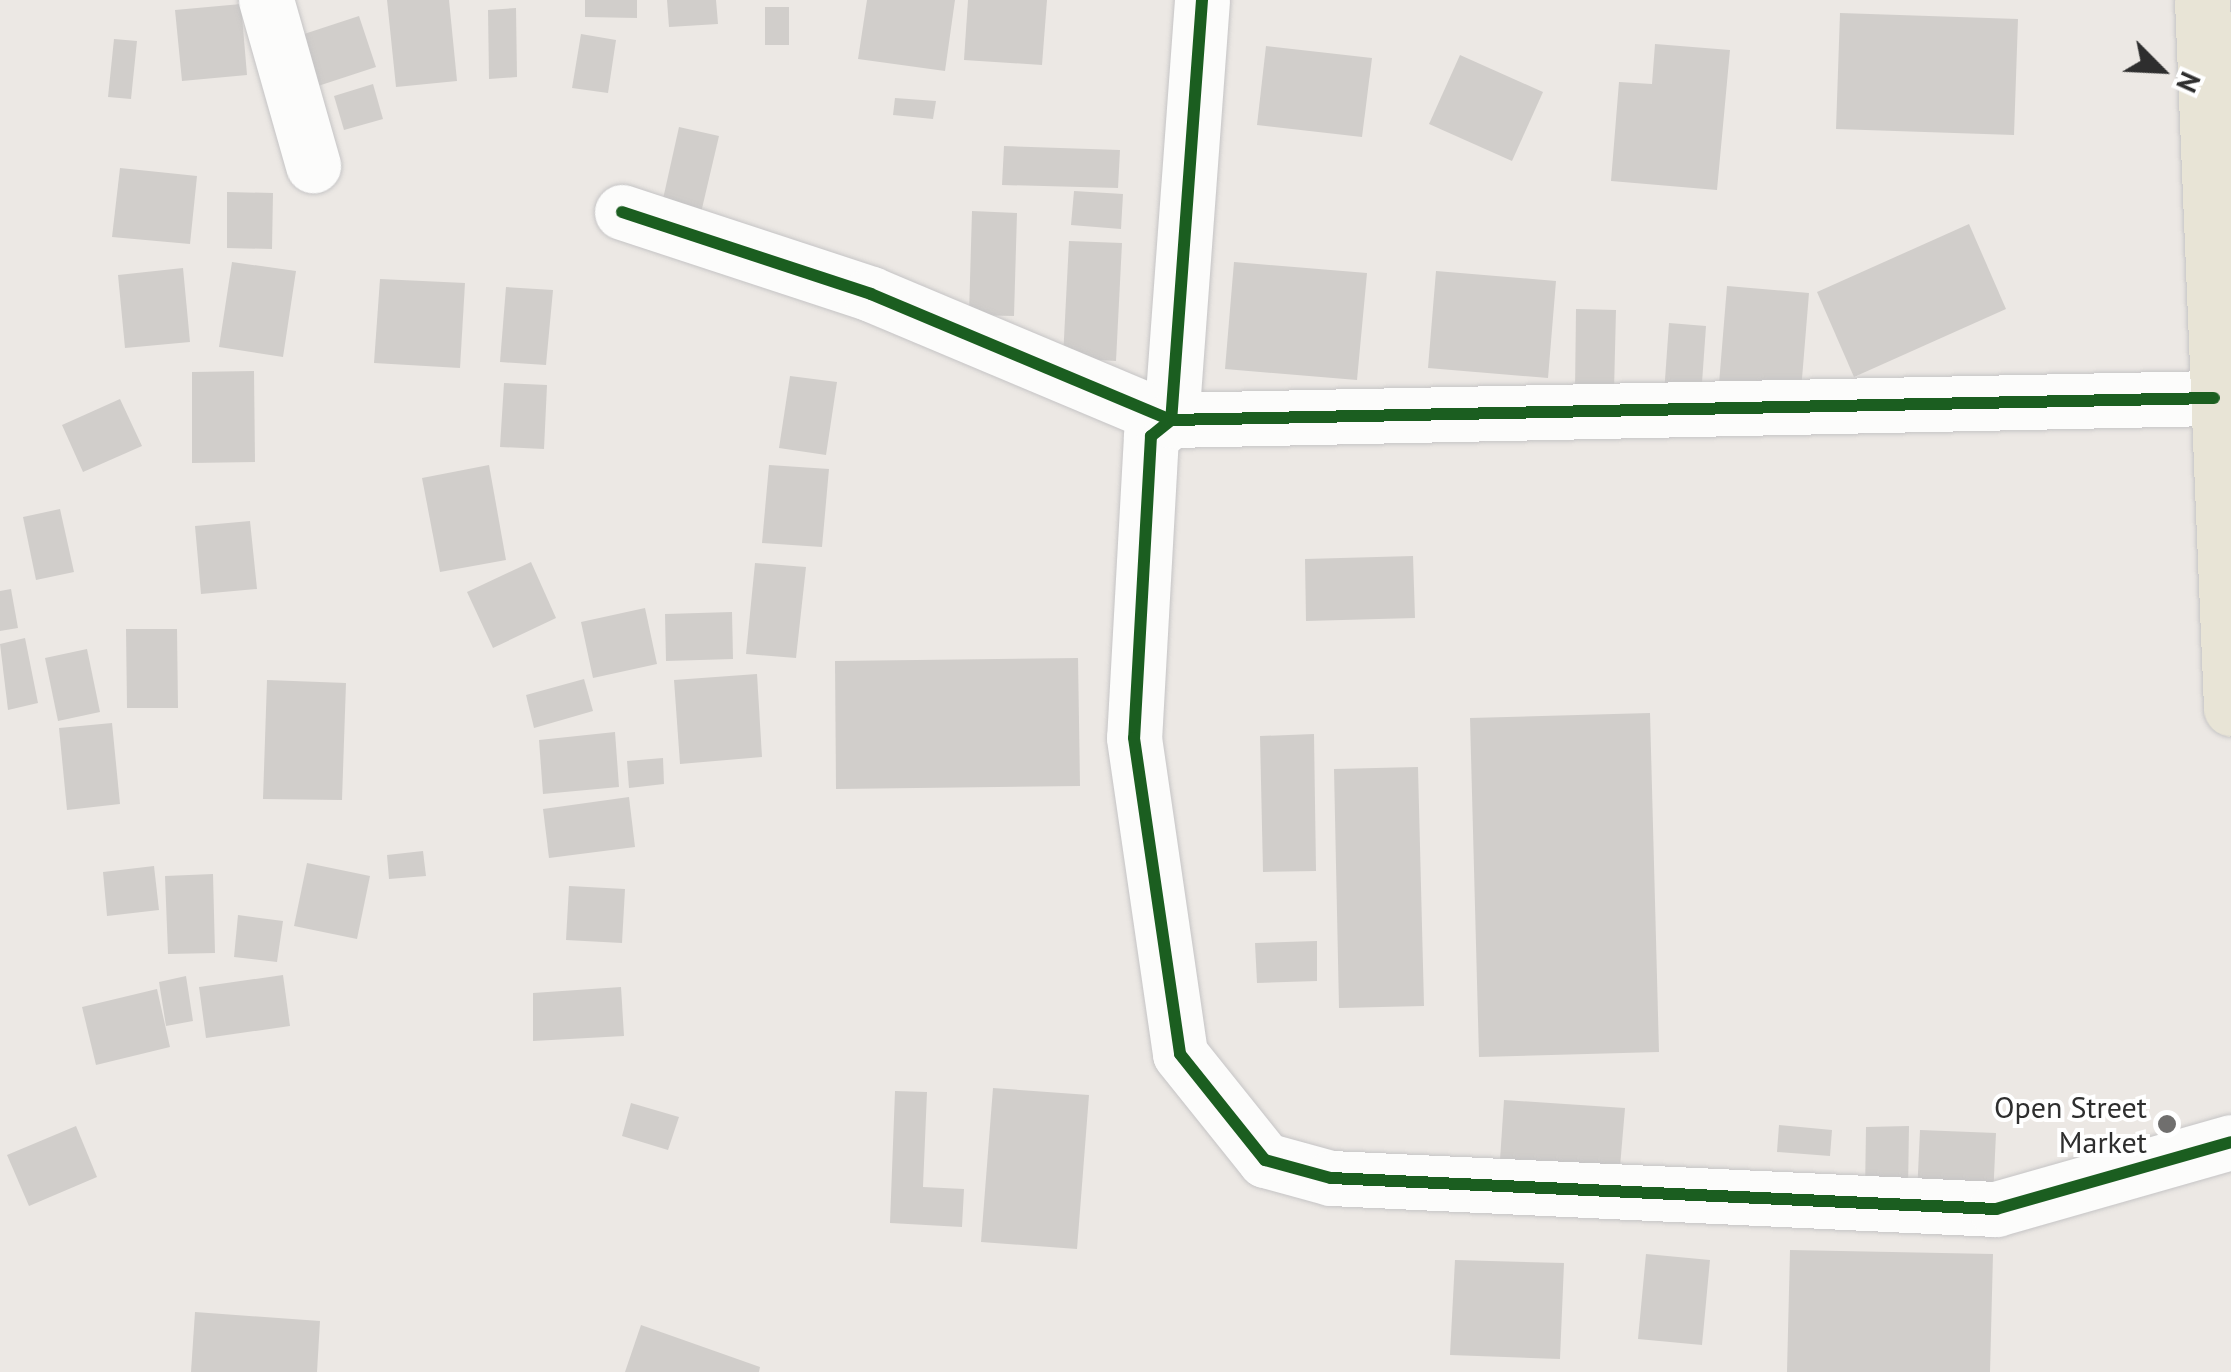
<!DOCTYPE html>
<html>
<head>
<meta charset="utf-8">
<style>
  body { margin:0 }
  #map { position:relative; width:2231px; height:1372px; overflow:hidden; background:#ece8e4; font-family:"PT Sans",sans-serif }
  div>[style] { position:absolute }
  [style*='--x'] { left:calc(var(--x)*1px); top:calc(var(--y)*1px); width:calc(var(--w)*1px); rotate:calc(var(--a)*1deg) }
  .building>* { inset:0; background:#d1cecb }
  .roads { filter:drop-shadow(0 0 2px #c5c4c5) drop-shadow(0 0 2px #c5c4c5) }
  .street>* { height:55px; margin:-27.5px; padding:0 27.5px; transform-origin:27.5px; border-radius:27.5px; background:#fcfcfb }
  .primary>* { height:55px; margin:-27.5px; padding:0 27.5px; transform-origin:27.5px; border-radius:27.5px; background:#e8e4d6 }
  .cycleway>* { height:12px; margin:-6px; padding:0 6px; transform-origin:6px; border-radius:6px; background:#1b5e20 }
  .dots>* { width:28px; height:28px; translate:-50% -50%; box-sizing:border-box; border:5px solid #fff; border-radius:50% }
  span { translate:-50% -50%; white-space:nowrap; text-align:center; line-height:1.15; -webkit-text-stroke:8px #fff; paint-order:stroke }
  .poi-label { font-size:30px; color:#2e2e2e }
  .right { translate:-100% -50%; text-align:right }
  .north { position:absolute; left:2111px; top:20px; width:100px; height:100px; -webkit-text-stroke:8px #fff; paint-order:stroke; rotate:114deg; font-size:28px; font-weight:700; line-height:40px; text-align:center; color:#2e2e2e }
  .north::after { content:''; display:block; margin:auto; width:35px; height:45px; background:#2e2e2e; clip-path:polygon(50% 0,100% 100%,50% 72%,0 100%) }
</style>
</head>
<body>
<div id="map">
  <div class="building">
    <div style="clip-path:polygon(387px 0,449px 0,457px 81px,396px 87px)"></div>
    <div style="clip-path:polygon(585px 0,637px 0,637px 18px,585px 17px)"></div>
    <div style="clip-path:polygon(667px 0,716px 0,718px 24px,669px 27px)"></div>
    <div style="clip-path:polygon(867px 0,955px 0,945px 71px,858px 59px)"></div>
    <div style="clip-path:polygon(968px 0,1047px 0,1042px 65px,964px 60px)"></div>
    <div style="clip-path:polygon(241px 4px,247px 75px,182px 81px,175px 10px)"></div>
    <div style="clip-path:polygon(765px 7px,789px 7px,789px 45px,765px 45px)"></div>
    <div style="clip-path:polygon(516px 8px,517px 77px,489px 79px,488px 10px)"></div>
    <div style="clip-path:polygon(1840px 13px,2018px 19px,2014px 135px,1836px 129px)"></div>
    <div style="clip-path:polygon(359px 16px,376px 67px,315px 87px,298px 36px)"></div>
    <div style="clip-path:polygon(581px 34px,616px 40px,608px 93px,572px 88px)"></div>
    <div style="clip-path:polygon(114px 39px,137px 41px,131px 99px,108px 97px)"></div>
    <div style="clip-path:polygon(1655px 44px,1730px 50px,1717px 190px,1611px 181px,1619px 82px,1652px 84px)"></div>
    <div style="clip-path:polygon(1266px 46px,1372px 58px,1362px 137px,1257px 125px)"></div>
    <div style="clip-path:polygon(1460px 55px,1543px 92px,1512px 161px,1429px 124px)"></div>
    <div style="clip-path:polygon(373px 84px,383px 119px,344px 130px,334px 96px)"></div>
    <div style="clip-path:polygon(895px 98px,936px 101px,933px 119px,893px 115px)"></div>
    <div style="clip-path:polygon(679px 127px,719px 136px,700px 217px,661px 208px)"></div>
    <div style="clip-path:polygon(1004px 146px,1120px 150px,1118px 188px,1002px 185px)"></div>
    <div style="clip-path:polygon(120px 168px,197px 176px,190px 244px,112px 237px)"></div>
    <div style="clip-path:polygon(1074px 191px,1123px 194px,1121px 229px,1071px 225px)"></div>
    <div style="clip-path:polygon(227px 192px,273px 193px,272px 249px,227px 248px)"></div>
    <div style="clip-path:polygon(972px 211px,1017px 213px,1014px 316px,969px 315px)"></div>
    <div style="clip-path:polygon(1969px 224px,2006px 309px,1854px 377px,1817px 292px)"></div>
    <div style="clip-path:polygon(1069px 241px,1122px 243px,1116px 361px,1063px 358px)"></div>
    <div style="clip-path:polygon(232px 262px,296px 271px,283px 357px,219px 347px)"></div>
    <div style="clip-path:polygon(1234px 262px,1367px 273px,1357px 380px,1225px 369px)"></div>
    <div style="clip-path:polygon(183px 268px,190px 342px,125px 348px,118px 275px)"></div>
    <div style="clip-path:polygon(1436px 271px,1556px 281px,1548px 378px,1428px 368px)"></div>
    <div style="clip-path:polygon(380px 279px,465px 283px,460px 368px,374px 363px)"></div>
    <div style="clip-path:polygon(1727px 286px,1809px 293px,1800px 403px,1718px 396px)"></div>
    <div style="clip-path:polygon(506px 287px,553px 290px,546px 365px,500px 362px)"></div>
    <div style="clip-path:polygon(1576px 309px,1616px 310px,1614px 391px,1575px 391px)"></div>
    <div style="clip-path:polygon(1669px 323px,1706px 326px,1701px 397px,1664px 394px)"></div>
    <div style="clip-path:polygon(254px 371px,255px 462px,192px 463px,192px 372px)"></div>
    <div style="clip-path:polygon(790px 376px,837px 382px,826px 455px,779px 448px)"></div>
    <div style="clip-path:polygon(504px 383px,547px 385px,544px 449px,500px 447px)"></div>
    <div style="clip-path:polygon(120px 399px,142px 446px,83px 472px,62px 425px)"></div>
    <div style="clip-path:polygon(489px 465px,506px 560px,440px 572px,422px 478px)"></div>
    <div style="clip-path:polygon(769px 465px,829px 469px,822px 547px,762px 543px)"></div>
    <div style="clip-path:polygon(60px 509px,74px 572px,36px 580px,23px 517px)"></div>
    <div style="clip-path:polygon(250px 521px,257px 589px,201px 594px,195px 526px)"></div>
    <div style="clip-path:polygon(1413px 556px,1415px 618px,1306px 621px,1305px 559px)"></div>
    <div style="clip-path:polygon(531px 562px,556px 618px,493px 648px,467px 592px)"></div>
    <div style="clip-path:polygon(755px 563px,806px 567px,796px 658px,746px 654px)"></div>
    <div style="clip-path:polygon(11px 589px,18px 628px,0 631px,0 591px)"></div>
    <div style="clip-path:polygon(645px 608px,657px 664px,593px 678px,581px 622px)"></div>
    <div style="clip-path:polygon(732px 612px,733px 659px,666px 661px,665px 614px)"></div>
    <div style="clip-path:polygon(126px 629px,177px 629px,178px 708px,127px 708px)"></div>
    <div style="clip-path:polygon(25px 638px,38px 703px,8px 710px,0 644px)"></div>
    <div style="clip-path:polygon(87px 649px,100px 712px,58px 721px,45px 658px)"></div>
    <div style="clip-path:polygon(1078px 658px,1080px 786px,836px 789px,835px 661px)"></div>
    <div style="clip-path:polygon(757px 674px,762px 757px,680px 764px,674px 680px)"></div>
    <div style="clip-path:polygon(584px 679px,593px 711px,534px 728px,526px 695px)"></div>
    <div style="clip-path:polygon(267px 680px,346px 683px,342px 800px,263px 799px)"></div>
    <div style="clip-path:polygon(1650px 713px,1659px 1052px,1479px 1057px,1470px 718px)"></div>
    <div style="clip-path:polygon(112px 723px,120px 804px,67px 810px,59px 728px)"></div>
    <div style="clip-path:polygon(615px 732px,619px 787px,543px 794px,539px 740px)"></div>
    <div style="clip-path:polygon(1314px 734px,1316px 871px,1263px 872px,1260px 736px)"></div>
    <div style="clip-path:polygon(663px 758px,664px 784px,629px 788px,627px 761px)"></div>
    <div style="clip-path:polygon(1418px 767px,1424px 1006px,1339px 1008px,1334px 769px)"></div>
    <div style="clip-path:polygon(629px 797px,635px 847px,549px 858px,543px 809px)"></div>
    <div style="clip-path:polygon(423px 851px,426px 876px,389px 879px,387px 855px)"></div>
    <div style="clip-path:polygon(307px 863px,370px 876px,357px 939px,294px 926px)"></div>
    <div style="clip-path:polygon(154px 866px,159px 910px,107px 916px,103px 872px)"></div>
    <div style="clip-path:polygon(213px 874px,215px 953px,168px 954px,165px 876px)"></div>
    <div style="clip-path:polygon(569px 886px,625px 889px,622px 943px,566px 940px)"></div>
    <div style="clip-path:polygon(238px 915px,283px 921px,277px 962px,234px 957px)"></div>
    <div style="clip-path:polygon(1317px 941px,1317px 981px,1257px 983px,1255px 943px)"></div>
    <div style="clip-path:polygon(283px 975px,290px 1026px,206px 1038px,199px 987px)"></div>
    <div style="clip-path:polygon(186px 976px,193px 1021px,166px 1026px,159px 982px)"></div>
    <div style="clip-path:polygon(621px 987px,624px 1036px,533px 1041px,533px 993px)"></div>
    <div style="clip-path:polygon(157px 989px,170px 1047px,96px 1065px,82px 1007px)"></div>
    <div style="clip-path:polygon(993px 1088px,1089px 1095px,1077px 1249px,981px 1242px)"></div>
    <div style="clip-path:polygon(895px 1091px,927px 1092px,923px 1187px,964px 1189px,962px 1227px,890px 1223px)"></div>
    <div style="clip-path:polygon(1504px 1100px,1625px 1108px,1620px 1167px,1500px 1160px)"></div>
    <div style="clip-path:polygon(631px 1103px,679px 1117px,668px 1150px,622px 1136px)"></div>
    <div style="clip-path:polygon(1779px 1125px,1832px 1130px,1830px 1156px,1777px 1152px)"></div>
    <div style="clip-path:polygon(76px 1126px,97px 1177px,29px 1206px,7px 1155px)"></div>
    <div style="clip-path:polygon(1909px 1126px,1908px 1191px,1865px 1191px,1866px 1127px)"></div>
    <div style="clip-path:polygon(1920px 1130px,1996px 1133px,1993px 1198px,1917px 1194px)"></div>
    <div style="clip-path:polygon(1790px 1250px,1993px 1254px,1990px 1372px,1787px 1372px)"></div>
    <div style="clip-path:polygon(1646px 1254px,1710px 1260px,1702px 1345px,1638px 1339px)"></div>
    <div style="clip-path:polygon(1455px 1260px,1564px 1263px,1560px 1359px,1450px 1355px)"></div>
    <div style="clip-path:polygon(195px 1312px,320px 1321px,317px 1372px,191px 1372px)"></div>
    <div style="clip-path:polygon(641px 1325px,760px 1367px,759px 1372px,625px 1372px)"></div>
  </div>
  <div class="roads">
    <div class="street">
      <div style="--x:266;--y:0;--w:172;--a:74.1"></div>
      <div style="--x:1202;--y:0;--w:421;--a:94.2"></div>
      <div style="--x:1171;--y:420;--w:26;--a:141"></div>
      <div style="--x:1151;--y:436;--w:302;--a:93.2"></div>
      <div style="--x:1134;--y:738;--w:319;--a:81.7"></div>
      <div style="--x:1180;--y:1054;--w:136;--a:51.3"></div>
      <div style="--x:1265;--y:1160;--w:68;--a:15.3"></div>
      <div style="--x:1331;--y:1178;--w:666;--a:2.67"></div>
      <div style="--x:1996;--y:1209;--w:244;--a:-15.9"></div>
      <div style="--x:622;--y:212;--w:262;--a:18.2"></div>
      <div style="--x:871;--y:294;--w:325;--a:22.8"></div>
      <div style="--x:1171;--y:420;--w:1043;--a:-1.21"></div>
    </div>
    <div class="primary">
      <div style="--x:2202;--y:0;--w:709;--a:87.65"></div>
    </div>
  </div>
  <div class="cycleway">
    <div style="--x:1202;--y:0;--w:421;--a:94.2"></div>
    <div style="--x:1171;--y:420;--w:26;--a:141"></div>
    <div style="--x:1151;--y:436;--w:302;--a:93.2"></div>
    <div style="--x:1134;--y:738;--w:319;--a:81.7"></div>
    <div style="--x:1180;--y:1054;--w:136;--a:51.3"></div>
    <div style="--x:1265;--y:1160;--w:68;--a:15.3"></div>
    <div style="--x:1331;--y:1178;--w:666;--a:2.67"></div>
    <div style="--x:1996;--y:1209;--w:244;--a:-15.9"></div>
    <div style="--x:622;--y:212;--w:262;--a:18.2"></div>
    <div style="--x:871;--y:294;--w:325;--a:22.8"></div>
    <div style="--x:1171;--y:420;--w:1043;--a:-1.21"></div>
  </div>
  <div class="dots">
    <div style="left:2167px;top:1124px;background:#706f6e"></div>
  </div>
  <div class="poi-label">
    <span class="right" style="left:2147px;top:1124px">Open Street<br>Market</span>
  </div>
  <div class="north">N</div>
</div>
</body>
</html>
